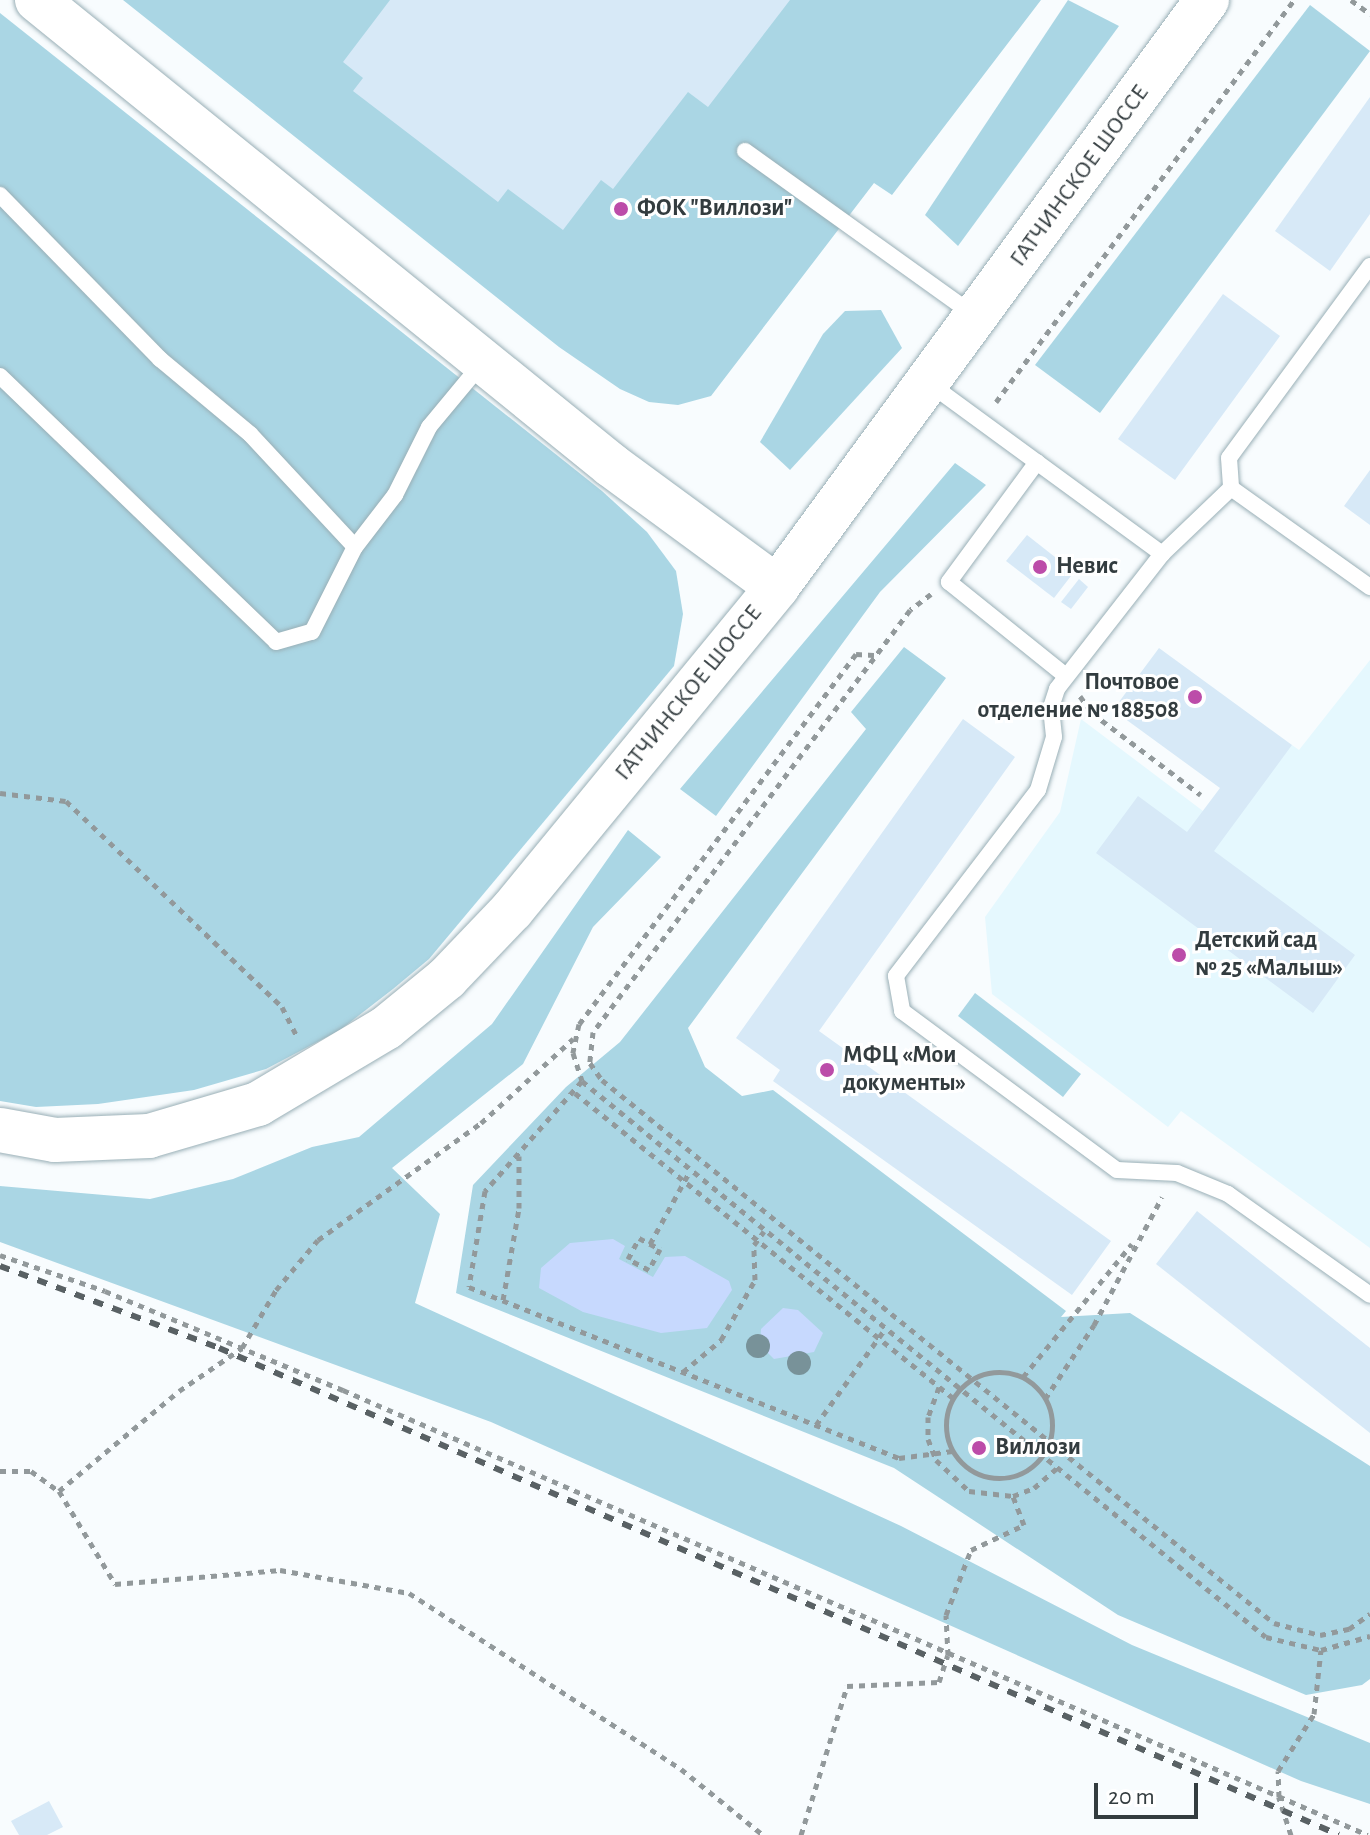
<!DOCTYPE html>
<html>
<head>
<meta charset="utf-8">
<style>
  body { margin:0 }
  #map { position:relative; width:1370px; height:1835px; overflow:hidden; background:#f8fcfe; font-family:"Alegreya Sans",sans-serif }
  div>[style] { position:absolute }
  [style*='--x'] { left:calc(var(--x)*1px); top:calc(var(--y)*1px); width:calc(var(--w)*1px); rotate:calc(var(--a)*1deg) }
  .built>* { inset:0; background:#e5f8fe }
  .green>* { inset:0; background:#aad6e4 }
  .water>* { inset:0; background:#c7d9fe }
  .building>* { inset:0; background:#d7e9f7 }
  .path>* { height:5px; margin-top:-2.5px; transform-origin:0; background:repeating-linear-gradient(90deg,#92999b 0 6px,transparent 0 12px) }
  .path>.ring { margin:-2.5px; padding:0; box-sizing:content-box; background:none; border:5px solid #92999b; border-radius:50% }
  .roads { filter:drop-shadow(0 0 2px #99afb6) drop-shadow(0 0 2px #99afb6) }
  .lane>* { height:16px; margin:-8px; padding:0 8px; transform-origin:8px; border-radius:8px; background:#fff }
  .secondary>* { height:44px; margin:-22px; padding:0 22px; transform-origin:22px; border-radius:22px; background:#fff }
  .rail>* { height:6px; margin-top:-3px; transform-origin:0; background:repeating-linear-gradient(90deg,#596164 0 10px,transparent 0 20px) }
  .trees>* { width:24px; height:24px; margin:-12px; border-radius:50%; background:#789299 }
  .dots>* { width:22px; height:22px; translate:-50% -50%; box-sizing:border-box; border:4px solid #fff; border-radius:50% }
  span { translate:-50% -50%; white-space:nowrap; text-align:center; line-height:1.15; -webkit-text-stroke:6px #fff; paint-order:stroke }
  .street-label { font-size:24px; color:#333c3f }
  .poi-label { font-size:24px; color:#333c3f; font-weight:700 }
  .left { translate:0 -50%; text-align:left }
  .right { translate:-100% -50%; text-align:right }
  .scale { position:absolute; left:1094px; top:1783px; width:104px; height:36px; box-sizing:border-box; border:4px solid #333c3f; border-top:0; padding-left:10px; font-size:24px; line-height:28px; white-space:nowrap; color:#333c3f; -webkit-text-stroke:6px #fff; paint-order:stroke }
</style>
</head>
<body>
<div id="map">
  <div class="built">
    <div style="clip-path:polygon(1370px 660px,1370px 1248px,1181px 1111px,1168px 1127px,992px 994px,985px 917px,1060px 812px,1081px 719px,1203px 811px,1292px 745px,1299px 750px)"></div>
  </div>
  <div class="green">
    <div style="clip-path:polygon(123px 0,1041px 0,892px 195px,874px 183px,711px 396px,678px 405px,649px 402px,620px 389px,559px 347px)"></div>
    <div style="clip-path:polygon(1068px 0,1119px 26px,958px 246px,925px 215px)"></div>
    <div style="clip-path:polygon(1310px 5px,1370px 51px,1100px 413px,1035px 365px)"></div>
    <div style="clip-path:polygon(0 13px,602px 491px,647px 532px,676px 571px,683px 614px,674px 666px,429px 959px,393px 989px,340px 1030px,266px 1069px,194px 1090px,98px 1104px,36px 1107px,0 1101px)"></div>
    <div style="clip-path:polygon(881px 310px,902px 348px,790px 470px,760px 442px,823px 334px,845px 311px)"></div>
    <div style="clip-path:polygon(955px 463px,986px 485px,880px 592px,716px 816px,680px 789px)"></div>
    <div style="clip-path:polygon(904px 647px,946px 678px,688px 1028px,705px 1067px,742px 1096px,773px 1090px,1066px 1311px,1061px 1317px,1130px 1313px,1370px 1466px,1370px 1679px,1362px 1685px,1306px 1695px,1118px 1615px,894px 1468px,456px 1293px,473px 1185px,566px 1087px,620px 1042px,866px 729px,851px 712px)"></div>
    <div style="clip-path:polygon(628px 830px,661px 857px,593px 927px,523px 1064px,392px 1168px,440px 1214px,415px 1303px,901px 1526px,1132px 1645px,1370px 1743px,1370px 1804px,1301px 1781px,491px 1422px,0 1242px,0 1186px,150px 1199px,233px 1179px,312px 1147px,359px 1137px,492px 1024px)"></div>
    <div style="clip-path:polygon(975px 993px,1081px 1074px,1063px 1097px,958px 1016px)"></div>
  </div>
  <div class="water">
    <div style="clip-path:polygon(613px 1239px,625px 1246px,619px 1259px,653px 1277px,665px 1257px,685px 1256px,729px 1281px,732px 1290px,707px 1328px,661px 1333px,583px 1312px,539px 1288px,541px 1268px,570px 1243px)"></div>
    <div style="clip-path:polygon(783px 1308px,798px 1310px,823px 1333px,814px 1352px,774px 1359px,760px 1345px,761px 1329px)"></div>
  </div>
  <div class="building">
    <div style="clip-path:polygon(390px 0,790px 0,708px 107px,688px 92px,613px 189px,601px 180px,563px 230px,508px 189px,498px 202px,353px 91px,363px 78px,343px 62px)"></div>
    <div style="clip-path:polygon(1370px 97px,1370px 214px,1330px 271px,1275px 231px)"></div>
    <div style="clip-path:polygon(1223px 294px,1280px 336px,1175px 480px,1118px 439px)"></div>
    <div style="clip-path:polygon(1370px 470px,1370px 525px,1344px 506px)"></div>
    <div style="clip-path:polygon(1027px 535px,1074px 572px,1054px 598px,1006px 561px)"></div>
    <div style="clip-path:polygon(1079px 579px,1088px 587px,1071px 609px,1061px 602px)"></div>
    <div style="clip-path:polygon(1159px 648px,1292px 745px,1214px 851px,1355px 955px,1313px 1013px,1096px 853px,1138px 796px,1187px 832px,1220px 788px,1113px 710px)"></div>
    <div style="clip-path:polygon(963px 719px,1015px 757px,819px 1031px,1111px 1241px,1072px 1295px,773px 1081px,780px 1070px,736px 1038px)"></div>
    <div style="clip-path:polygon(1197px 1211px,1370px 1348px,1370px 1433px,1156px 1264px)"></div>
    <div style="clip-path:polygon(49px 1801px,63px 1827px,47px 1835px,19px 1835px,11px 1821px)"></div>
  </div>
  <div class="path">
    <div style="--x:1351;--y:0;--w:24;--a:36"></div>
    <div style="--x:996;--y:402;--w:500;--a:-53.45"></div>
    <div style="--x:931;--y:594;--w:26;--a:143"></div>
    <div style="--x:910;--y:610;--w:528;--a:126.91"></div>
    <div style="--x:593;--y:1032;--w:31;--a:96"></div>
    <div style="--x:590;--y:1063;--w:21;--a:55"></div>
    <div style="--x:602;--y:1080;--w:864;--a:38.94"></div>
    <div style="--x:1274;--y:1623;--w:48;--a:14.6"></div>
    <div style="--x:1320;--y:1635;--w:30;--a:-12"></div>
    <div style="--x:1349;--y:1629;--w:26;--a:-36"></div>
    <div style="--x:874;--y:655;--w:18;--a:-177"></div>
    <div style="--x:856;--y:654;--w:462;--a:126.8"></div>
    <div style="--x:579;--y:1024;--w:30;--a:102"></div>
    <div style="--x:573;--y:1053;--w:29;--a:72"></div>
    <div style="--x:582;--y:1081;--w:881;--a:39.11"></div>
    <div style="--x:1266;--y:1637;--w:57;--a:13.3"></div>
    <div style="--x:1321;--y:1650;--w:51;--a:-15.9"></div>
    <div style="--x:1080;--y:696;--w:21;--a:55"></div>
    <div style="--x:1092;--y:713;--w:136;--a:37"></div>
    <div style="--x:0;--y:793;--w:66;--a:6.9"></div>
    <div style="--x:66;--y:801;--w:298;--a:43.6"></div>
    <div style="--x:282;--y:1007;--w:33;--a:63"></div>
    <div style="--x:582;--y:1081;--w:147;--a:131.4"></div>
    <div style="--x:485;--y:1191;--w:97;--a:99.5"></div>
    <div style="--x:469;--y:1287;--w:463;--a:21.7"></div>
    <div style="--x:899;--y:1458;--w:54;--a:-7.4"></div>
    <div style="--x:575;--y:1093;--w:487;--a:38.9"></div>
    <div style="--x:639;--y:1238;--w:24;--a:28"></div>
    <div style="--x:660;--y:1249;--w:24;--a:118"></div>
    <div style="--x:649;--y:1270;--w:24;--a:-152"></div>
    <div style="--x:628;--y:1259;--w:24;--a:-62"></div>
    <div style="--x:650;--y:1244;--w:83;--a:-61.3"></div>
    <div style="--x:0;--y:1255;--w:111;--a:18.9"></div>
    <div style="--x:105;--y:1291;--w:258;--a:22.6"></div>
    <div style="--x:343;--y:1390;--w:1117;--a:23.47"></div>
    <div style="--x:503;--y:1300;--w:93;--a:-80.1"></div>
    <div style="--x:519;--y:1208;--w:52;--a:-90"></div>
    <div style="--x:683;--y:1372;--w:50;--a:-40.1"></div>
    <div style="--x:721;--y:1340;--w:69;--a:-60.5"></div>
    <div style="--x:755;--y:1280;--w:35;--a:-92"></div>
    <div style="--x:754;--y:1245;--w:17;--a:-54"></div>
    <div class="ring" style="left:946px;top:1372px;width:101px;height:101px"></div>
    <div style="--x:1023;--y:1377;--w:172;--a:-50.7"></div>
    <div style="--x:939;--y:1387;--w:32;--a:110"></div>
    <div style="--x:928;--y:1417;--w:22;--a:90"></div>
    <div style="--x:928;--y:1439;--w:22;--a:69"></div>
    <div style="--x:936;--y:1460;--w:45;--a:43.2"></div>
    <div style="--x:969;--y:1491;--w:44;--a:6.5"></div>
    <div style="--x:1013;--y:1496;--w:22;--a:-21"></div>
    <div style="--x:1034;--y:1488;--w:30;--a:-41"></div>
    <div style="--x:1045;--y:1399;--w:89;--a:-56.5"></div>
    <div style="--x:1094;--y:1325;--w:145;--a:-62"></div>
    <div style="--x:816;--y:1425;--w:118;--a:-54.3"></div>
    <div style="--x:0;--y:1471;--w:31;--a:0"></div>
    <div style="--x:31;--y:1471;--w:34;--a:36"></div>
    <div style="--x:59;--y:1491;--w:109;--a:58.9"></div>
    <div style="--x:115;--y:1584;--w:166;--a:-4.8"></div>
    <div style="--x:280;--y:1570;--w:131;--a:10.1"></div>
    <div style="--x:409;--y:1593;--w:324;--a:32.9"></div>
    <div style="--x:681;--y:1769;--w:105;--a:38.8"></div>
    <div style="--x:59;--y:1491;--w:156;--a:-39.8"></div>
    <div style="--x:179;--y:1391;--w:76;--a:-34.3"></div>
    <div style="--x:242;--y:1348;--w:67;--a:-59.6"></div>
    <div style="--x:276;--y:1290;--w:65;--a:-50"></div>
    <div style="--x:318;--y:1240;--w:201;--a:-35.7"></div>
    <div style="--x:481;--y:1123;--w:125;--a:-42.4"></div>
    <div style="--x:801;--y:1835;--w:156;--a:-72.8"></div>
    <div style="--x:847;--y:1686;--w:92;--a:-2.5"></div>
    <div style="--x:939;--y:1682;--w:28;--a:-72"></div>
    <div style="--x:948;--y:1655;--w:40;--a:-92.9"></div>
    <div style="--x:946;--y:1615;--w:70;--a:-69"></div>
    <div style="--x:971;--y:1550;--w:59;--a:-25.3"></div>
    <div style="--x:1024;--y:1525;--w:31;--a:-111"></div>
    <div style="--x:1291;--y:1835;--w:40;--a:-108"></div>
    <div style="--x:1279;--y:1797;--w:26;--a:-92"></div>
    <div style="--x:1278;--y:1771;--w:67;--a:-57.7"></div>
    <div style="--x:1314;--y:1714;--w:64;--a:-83.8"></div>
  </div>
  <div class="roads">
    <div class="lane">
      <div style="--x:745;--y:151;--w:280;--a:35.6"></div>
      <div style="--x:0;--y:195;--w:229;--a:45.7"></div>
      <div style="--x:160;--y:359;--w:117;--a:39.8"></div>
      <div style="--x:250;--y:434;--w:154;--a:47.1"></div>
      <div style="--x:1370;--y:266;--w:238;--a:126.3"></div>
      <div style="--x:1229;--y:458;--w:30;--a:86"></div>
      <div style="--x:1231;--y:488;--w:171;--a:35.5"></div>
      <div style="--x:0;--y:376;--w:383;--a:43.9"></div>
      <div style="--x:276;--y:642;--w:37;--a:-16"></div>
      <div style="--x:312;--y:632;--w:95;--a:-63.2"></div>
      <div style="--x:355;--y:547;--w:66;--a:-52.4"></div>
      <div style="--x:395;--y:495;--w:76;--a:-63.4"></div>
      <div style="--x:429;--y:427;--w:85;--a:-50.3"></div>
      <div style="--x:930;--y:384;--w:288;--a:36.2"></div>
      <div style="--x:1162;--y:554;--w:95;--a:-43.7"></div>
      <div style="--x:1037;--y:462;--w:149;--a:126.3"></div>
      <div style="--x:949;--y:582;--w:150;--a:38.8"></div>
      <div style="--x:1162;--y:554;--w:171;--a:127.9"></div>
      <div style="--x:1057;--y:689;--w:20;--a:108"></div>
      <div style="--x:1051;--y:708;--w:29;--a:84"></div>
      <div style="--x:1054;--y:737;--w:55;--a:106.8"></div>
      <div style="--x:1038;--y:790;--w:234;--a:127.4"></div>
      <div style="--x:896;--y:976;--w:36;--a:80"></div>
      <div style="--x:902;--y:1011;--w:267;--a:36.5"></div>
      <div style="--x:1117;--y:1170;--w:60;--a:2.9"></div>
      <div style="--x:1177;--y:1173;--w:55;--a:22.4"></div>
      <div style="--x:1228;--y:1194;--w:174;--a:35.4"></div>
    </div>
    <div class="secondary">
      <div style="--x:37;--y:0;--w:739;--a:39.01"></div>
      <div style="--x:611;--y:465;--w:206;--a:36.3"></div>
      <div style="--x:0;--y:1130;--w:56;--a:10.3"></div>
      <div style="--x:55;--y:1140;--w:94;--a:-2.4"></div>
      <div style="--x:149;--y:1136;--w:114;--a:-16.4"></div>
      <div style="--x:258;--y:1104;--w:149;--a:-30.7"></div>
      <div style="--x:386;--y:1028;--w:79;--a:-39.3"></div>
      <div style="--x:447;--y:978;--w:94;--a:-46.3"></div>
      <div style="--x:512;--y:910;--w:418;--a:-50.6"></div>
      <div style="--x:777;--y:587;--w:728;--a:-53.78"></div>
    </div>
  </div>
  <div class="rail">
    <div style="--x:0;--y:1266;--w:234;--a:20.5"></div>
    <div style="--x:219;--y:1348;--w:1221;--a:23.5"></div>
  </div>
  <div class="trees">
    <div style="left:758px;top:1346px"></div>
    <div style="left:799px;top:1363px"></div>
  </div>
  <div class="dots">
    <div style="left:621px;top:209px;background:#bc4ca9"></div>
    <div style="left:1040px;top:567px;background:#bc4ca9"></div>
    <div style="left:1195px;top:697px;background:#bc4ca9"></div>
    <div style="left:1179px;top:955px;background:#bc4ca9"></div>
    <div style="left:827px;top:1070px;background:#bc4ca9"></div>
    <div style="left:979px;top:1448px;background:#bc4ca9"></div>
  </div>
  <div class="street-label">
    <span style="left:1080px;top:176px;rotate:-54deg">ГАТЧИНСКОЕ ШОССЕ</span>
    <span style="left:689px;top:693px;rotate:-51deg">ГАТЧИНСКОЕ ШОССЕ</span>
  </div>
  <div class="poi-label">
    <span class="left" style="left:637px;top:209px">ФОК "Виллози"</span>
    <span class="left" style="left:1056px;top:567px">Невис</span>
    <span class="right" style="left:1179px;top:697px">Почтовое<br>отделение № 188508</span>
    <span class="left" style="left:1195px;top:955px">Детский сад<br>№ 25 «Малыш»</span>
    <span class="left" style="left:843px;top:1070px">МФЦ «Мои<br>документы»</span>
    <span class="left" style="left:995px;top:1448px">Виллози</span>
  </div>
  <div class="scale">20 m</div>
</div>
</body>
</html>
